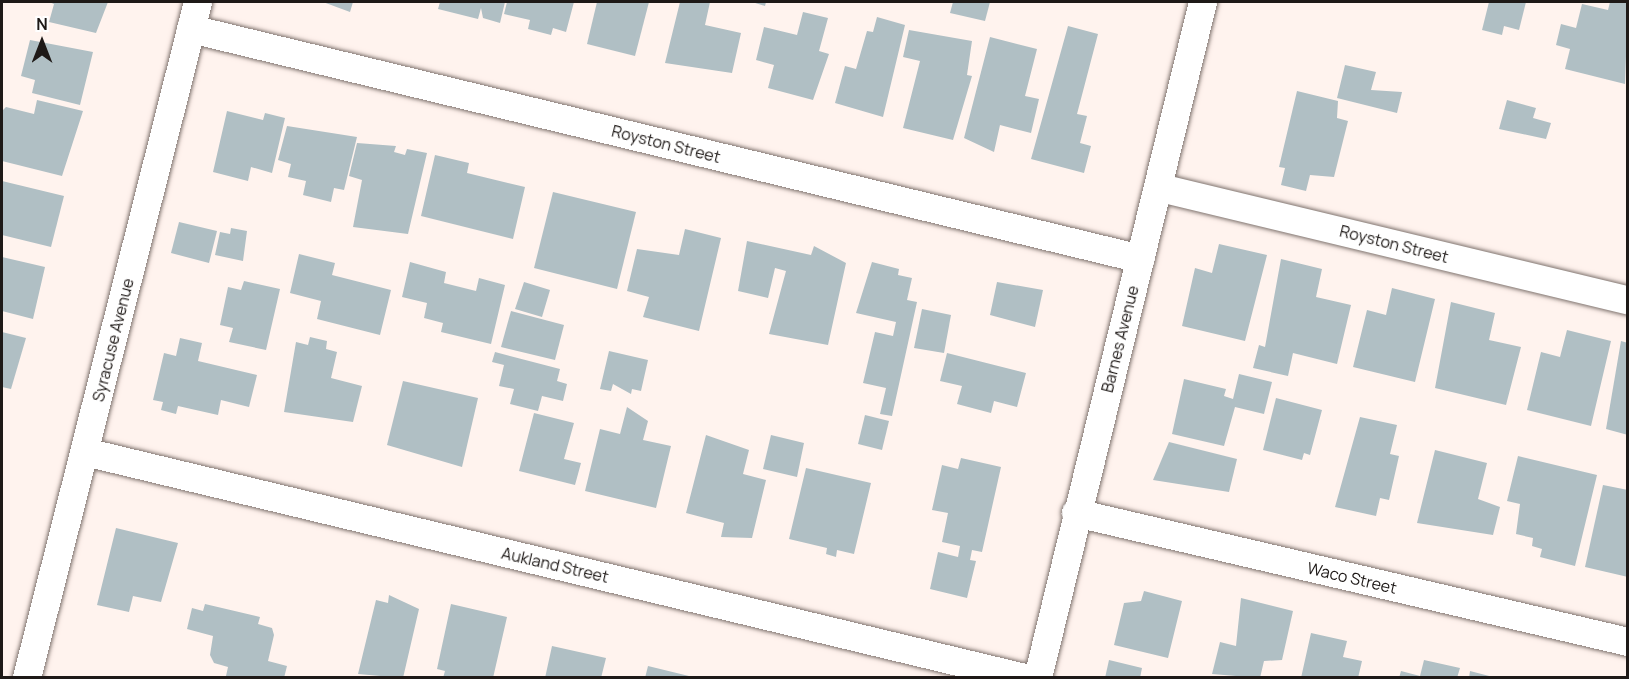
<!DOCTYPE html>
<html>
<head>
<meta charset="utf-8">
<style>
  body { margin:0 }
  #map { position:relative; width:1629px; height:679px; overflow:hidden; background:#fff3ee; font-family:Manrope,sans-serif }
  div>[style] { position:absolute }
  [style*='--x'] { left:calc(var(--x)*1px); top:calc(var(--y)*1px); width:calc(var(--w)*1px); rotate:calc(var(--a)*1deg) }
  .building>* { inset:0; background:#b0bfc4 }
  .roads { filter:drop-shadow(0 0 2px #80746f) drop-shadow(0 0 2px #80746f) }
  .minor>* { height:28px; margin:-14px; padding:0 14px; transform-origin:14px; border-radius:14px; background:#fff }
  span { translate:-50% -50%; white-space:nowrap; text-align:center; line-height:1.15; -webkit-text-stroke:4.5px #fff; paint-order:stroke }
  .street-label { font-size:16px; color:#1e1917 }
  .frame { position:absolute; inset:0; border:3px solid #1e1917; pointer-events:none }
  .north { position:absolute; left:12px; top:12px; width:60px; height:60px; -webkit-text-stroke:4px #fff; paint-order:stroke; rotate:0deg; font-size:16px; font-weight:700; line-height:24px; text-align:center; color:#1e1917 }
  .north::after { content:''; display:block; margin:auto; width:21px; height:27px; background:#1e1917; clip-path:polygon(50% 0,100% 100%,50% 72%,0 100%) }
</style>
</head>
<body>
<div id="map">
  <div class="building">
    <div style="clip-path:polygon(49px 2px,108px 2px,96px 33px,49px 22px,54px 4px)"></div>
    <div style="clip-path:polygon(323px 2px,353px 2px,350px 12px)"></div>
    <div style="clip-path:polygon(440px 2px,505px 2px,500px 23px,483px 18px,481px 8px,478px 19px,438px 9px)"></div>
    <div style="clip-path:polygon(507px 2px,574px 2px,566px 32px,553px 28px,551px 35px,528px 29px,530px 20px,504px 14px)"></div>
    <div style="clip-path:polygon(597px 2px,649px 2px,635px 56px,587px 44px)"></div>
    <div style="clip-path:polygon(680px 2px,710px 2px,705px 25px,741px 33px,732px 73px,665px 63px)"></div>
    <div style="clip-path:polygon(752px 2px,766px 2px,765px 6px)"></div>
    <div style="clip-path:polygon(953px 2px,990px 2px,985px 21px,950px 13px)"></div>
    <div style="clip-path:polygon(1489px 2px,1526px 2px,1519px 30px,1504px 26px,1502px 35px,1482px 30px)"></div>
    <div style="clip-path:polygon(1610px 2px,1628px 2px,1625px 84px,1565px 69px,1570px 49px,1556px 45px,1561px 24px,1576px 28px,1582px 4px,1608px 10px)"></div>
    <div style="clip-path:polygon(803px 12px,828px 18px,819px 51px,829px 54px,813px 100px,768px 88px,774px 65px,756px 60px,764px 27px,797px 35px)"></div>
    <div style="clip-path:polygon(877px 17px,905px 25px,883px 117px,835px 103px,845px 66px,856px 69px,867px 31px,873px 32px)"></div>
    <div style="clip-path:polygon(1068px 26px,1098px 34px,1077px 114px,1087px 116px,1080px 143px,1091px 146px,1084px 173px,1031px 159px)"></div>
    <div style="clip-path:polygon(909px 30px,972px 41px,967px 75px,972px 76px,953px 140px,903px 128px,920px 61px,903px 57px)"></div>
    <div style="clip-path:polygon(990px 37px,1037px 49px,1025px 96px,1039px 99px,1031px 133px,1000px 125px,994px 152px,964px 138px)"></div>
    <div style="clip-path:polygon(30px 40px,93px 52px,80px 105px,32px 93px,35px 80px,21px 76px)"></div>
    <div style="clip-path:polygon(1345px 65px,1376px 72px,1371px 90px,1402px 92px,1397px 113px,1337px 98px)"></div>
    <div style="clip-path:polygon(1297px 91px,1338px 101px,1337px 118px,1348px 121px,1334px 177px,1310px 175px,1306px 191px,1281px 185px,1285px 168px,1279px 167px)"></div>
    <div style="clip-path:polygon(37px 100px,83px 111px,62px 176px,2px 161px,2px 111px,6px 107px,34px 114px)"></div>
    <div style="clip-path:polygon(1507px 100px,1536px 108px,1533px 118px,1551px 123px,1546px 139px,1499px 129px)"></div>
    <div style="clip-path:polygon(227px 111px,263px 120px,265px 113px,285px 118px,272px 173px,251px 167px,248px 181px,213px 172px)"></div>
    <div style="clip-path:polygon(287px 126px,357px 137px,344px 190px,334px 188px,331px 202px,303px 195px,306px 181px,288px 177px,291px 164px,278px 160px)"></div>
    <div style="clip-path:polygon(357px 143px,396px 146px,394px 152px,405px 155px,407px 149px,427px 153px,408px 234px,353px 227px,362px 180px,349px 176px)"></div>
    <div style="clip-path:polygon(435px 155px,469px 163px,467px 173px,525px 187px,513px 239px,421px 216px)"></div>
    <div style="clip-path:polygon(2px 181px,64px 196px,51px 247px,2px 235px)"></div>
    <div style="clip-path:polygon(553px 192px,636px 212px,617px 289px,534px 268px)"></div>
    <div style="clip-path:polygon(179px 222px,217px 231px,209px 263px,171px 253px)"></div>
    <div style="clip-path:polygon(231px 228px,247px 231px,243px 261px,215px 255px,220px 232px,230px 234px)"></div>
    <div style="clip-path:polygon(685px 229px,721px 238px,699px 331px,643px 317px,649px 297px,627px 291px,637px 249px,679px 255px)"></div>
    <div style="clip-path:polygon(747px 241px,811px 255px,814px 246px,846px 263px,828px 345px,769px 334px,786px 271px,775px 268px,768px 298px,738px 291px)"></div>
    <div style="clip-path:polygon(1219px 244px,1267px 255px,1245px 341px,1182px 326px,1195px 268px,1212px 273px)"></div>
    <div style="clip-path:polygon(299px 254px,335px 263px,332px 275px,391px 290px,380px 335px,317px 319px,321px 301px,290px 293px)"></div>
    <div style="clip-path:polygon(2px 257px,45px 267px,33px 319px,2px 311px)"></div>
    <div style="clip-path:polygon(1281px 259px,1322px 269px,1316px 297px,1351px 305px,1337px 364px,1293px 353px,1288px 376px,1253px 368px,1259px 345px,1265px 347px)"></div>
    <div style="clip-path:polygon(410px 262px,446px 272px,444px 283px,476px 291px,479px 278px,505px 285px,491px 344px,441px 332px,443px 323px,424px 318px,427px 303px,402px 297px)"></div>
    <div style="clip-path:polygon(872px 262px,899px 269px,898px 275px,912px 278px,907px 300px,917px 302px,892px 416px,880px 414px,886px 388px,863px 383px,875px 332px,893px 336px,896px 322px,856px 313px)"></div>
    <div style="clip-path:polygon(244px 281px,280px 289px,266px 350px,229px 342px,233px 328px,220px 325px,228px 287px,241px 290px)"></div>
    <div style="clip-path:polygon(524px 282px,550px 290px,542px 317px,515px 309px)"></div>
    <div style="clip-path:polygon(997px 282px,1043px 290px,1035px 327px,990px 315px)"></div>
    <div style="clip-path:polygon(1392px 288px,1435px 299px,1415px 382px,1353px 367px,1367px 310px,1386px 315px)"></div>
    <div style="clip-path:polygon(1451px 302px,1495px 313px,1489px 340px,1521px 347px,1506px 405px,1435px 388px)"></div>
    <div style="clip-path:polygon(922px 309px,951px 315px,944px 353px,914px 348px)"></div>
    <div style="clip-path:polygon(511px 311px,564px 325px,555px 360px,501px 347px)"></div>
    <div style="clip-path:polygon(1567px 330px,1611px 341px,1591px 426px,1527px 410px,1541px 352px,1560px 357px)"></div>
    <div style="clip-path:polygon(2px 332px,26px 338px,11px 389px,2px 387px)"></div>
    <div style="clip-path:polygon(310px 337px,327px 341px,326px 349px,337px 352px,331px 378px,362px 386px,353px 422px,284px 412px,296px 342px,308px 345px)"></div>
    <div style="clip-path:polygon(180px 338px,202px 343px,198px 361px,257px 375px,249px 407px,221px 400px,218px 415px,178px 406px,176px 414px,161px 410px,163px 402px,153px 400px,164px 353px,176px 356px)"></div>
    <div style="clip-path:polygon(1621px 341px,1628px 343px,1628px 435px,1606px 429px)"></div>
    <div style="clip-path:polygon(609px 351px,648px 360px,641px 391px,632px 389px,631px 394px,613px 384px,611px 391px,600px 389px)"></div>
    <div style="clip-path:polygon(495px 352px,560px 369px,557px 381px,567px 384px,563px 401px,542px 396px,538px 411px,510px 404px,514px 389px,499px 386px,504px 365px,492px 362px)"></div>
    <div style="clip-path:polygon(947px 353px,1026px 373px,1017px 407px,994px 401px,991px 413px,957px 404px,962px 386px,940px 381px)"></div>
    <div style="clip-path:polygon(1239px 374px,1272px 382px,1264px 414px,1235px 407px,1224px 446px,1172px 434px,1184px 379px,1226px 389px,1224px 396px,1233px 399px)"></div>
    <div style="clip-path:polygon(403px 381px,478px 398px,462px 467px,387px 445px)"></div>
    <div style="clip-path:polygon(1276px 398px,1322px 410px,1310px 455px,1304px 453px,1302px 460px,1263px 450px)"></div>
    <div style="clip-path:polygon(627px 407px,648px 421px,643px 440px,671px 446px,656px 508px,585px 491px,600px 429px,620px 434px)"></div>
    <div style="clip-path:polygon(534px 413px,574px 423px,564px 459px,581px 463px,575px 485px,519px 471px)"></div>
    <div style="clip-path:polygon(865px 415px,889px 421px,882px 450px,858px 444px)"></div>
    <div style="clip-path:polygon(1360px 417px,1397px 425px,1390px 454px,1399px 456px,1389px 500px,1380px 498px,1376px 516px,1335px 507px)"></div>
    <div style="clip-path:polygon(706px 435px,749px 450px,743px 474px,766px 480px,752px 538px,721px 537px,724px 523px,686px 513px)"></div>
    <div style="clip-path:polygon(771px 435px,804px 443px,797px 477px,763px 469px)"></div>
    <div style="clip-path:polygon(1169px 442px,1237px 459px,1229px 492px,1153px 480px)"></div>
    <div style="clip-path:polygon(1435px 450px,1487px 463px,1478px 499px,1500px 507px,1493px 535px,1417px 523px)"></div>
    <div style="clip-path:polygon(1518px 456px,1597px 475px,1575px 566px,1540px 557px,1542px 549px,1532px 546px,1533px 538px,1516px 534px,1520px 504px,1507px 501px)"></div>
    <div style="clip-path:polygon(961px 458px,1001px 467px,982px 552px,972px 550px,970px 560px,976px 561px,967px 598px,930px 589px,938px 552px,958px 557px,960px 546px,942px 542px,948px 513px,932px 510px,942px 465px,958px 469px)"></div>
    <div style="clip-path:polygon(806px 468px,871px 483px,854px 554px,837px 550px,836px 557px,826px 554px,827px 548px,789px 539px)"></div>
    <div style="clip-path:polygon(1603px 485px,1628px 490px,1628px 577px,1585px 567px)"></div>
    <div style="clip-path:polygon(116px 528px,178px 543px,161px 602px,133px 596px,129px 612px,97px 605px)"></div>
    <div style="clip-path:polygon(1144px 591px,1182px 601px,1168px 658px,1114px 645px,1124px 603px,1141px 601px)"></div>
    <div style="clip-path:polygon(389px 595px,419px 609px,403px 678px,358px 674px,376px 600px,388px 603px)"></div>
    <div style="clip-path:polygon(1241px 598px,1293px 611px,1282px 660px,1264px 661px,1260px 678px,1212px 674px,1220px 642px,1236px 646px)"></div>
    <div style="clip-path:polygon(205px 604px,260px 617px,258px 624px,272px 628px,274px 635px,268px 661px,287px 666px,284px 678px,226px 676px,228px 667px,214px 663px,210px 655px,213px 636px,187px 629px,192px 608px,203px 611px)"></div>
    <div style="clip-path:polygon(451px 604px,507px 617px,493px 678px,443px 678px,445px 671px,437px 669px)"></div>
    <div style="clip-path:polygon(1311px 633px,1347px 641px,1343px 657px,1362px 661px,1358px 678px,1301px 678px)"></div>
    <div style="clip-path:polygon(552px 646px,606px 658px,601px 678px,545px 678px)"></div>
    <div style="clip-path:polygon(1109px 660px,1142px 668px,1140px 678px,1105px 678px)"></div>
    <div style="clip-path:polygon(1424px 660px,1460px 668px,1457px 678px,1399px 678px,1401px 671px,1420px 676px)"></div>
    <div style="clip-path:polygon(648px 666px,693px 677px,693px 678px,645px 678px)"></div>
    <div style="clip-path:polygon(1470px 671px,1493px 677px,1493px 678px,1469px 678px)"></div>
  </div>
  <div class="roads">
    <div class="minor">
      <div style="--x:191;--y:29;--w:977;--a:13.61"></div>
      <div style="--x:1160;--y:188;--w:481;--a:13.5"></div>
      <div style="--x:85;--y:452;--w:967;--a:13.52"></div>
      <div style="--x:1076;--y:513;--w:567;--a:13.15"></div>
      <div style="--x:27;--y:678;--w:697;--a:-75.8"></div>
      <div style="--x:1038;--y:678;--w:696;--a:-76.28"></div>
    </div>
  </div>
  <div class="street-label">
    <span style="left:666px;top:144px;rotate:14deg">Royston Street</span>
    <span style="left:1394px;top:244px;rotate:14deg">Royston Street</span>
    <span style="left:1120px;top:339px;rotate:-76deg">Barnes Avenue</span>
    <span style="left:113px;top:340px;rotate:-76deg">Syracuse Avenue</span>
    <span style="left:555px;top:565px;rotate:13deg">Aukland Street</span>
    <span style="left:1352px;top:578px;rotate:13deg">Waco Street</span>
  </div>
  <div class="frame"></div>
  <div class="north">N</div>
</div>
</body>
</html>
